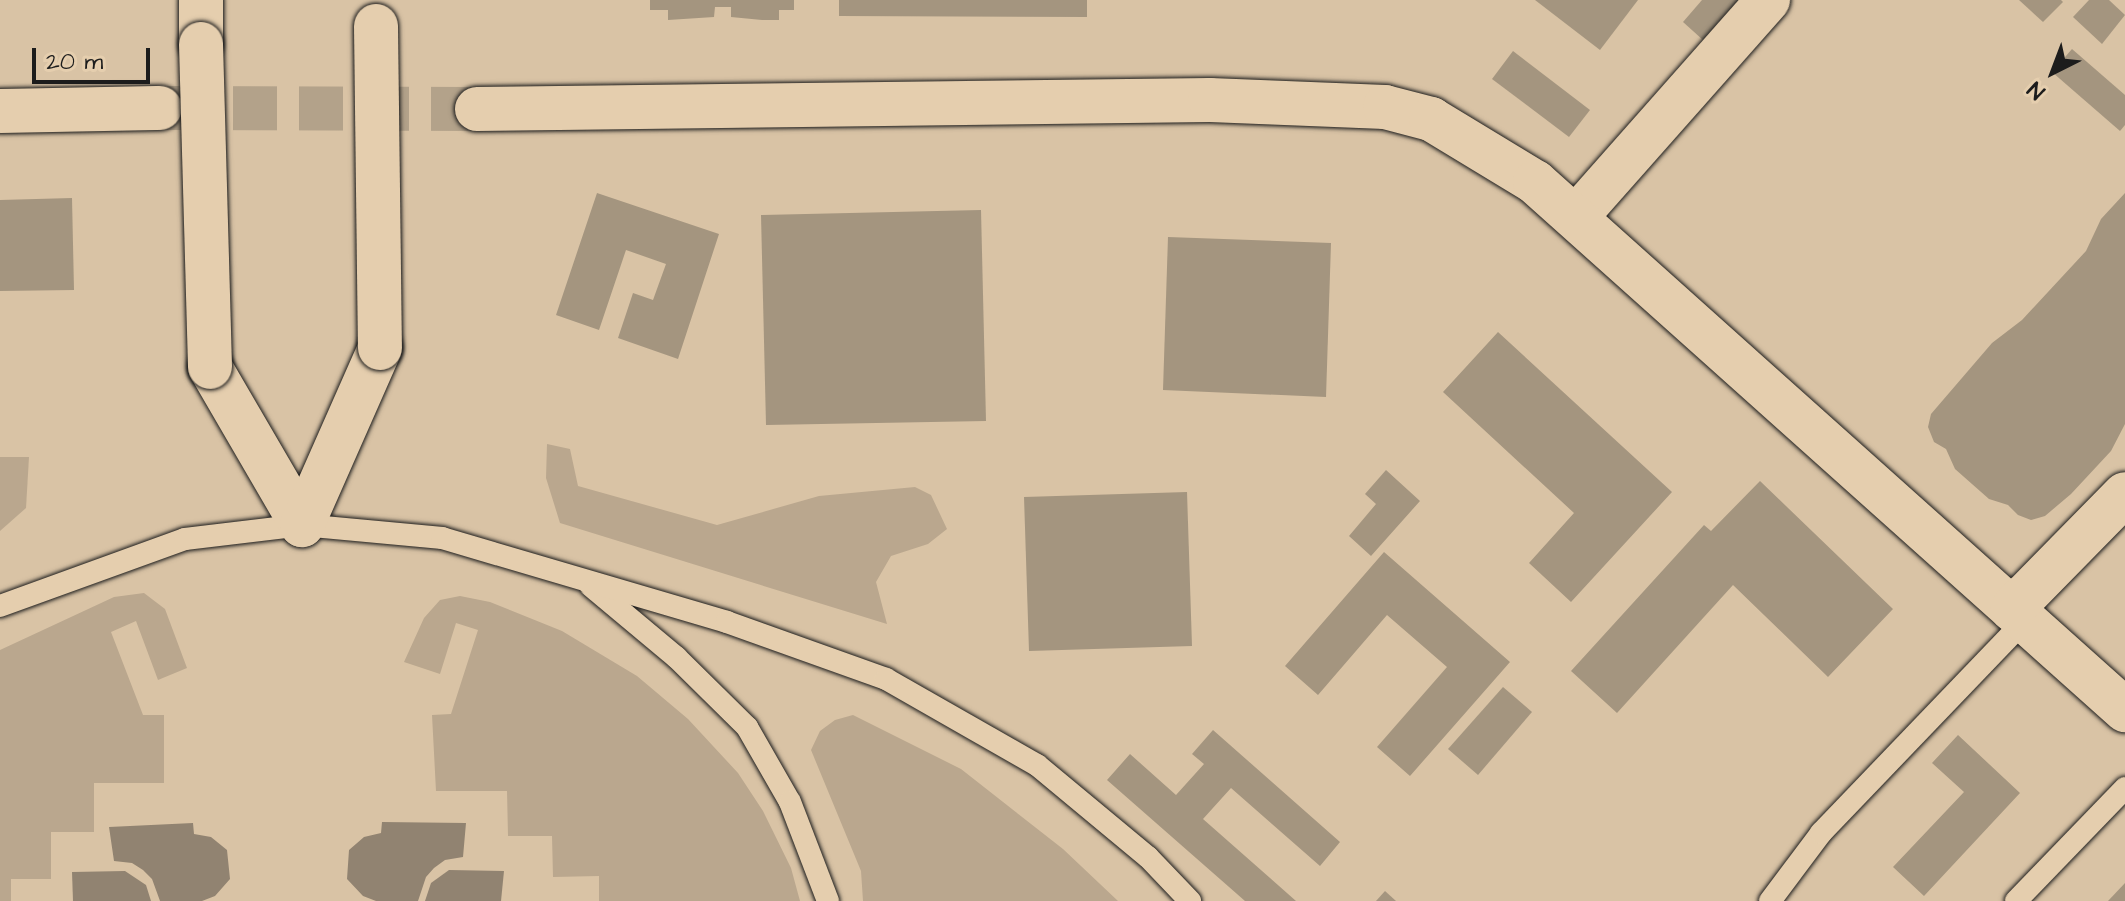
<!DOCTYPE html>
<html>
<head>
<meta charset="utf-8">
<style>
  body { margin:0 }
  #map { position:relative; width:2125px; height:901px; overflow:hidden; background:#d9c3a5; font-family:"Architects Daughter",sans-serif }
  div>[style] { position:absolute }
  [style*='--x'] { left:calc(var(--x)*1px); top:calc(var(--y)*1px); width:calc(var(--w)*1px); rotate:calc(var(--a)*1deg) }
  .green>* { inset:0; background:#baa78e }
  .water>* { inset:0; background:#918371 }
  .building>* { inset:0; background:#a4957f }
  .secondary-tunnel>* { height:44px; margin-top:-22px; transform-origin:0; background:repeating-linear-gradient(90deg,#b3a28a 0 44px,transparent 0 66px) }
  .roads { filter:drop-shadow(0 0 2px #1c1c1c) drop-shadow(0 0 2px #1c1c1c) }
  .lane>* { height:22px; margin:-11px; padding:0 11px; transform-origin:11px; border-radius:11px; background:#e5ceae }
  .street>* { height:44px; margin:-22px; padding:0 22px; transform-origin:22px; border-radius:22px; background:#e5ceae }
  .secondary>* { height:44px; margin:-22px; padding:0 22px; transform-origin:22px; border-radius:22px; background:#e5ceae }
  .bridges { filter:drop-shadow(0 0 2px #1c1c1c) drop-shadow(0 0 2px #1c1c1c) }
  .secondary-bridge>* { height:44px; margin:-22px; padding:0 22px; transform-origin:22px; border-radius:22px; background:#e5ceae }
  span { translate:-50% -50%; white-space:nowrap; text-align:center; line-height:1.15; -webkit-text-stroke:8px #e5ceae; paint-order:stroke }
  .north { position:absolute; left:2013px; top:32px; width:80px; height:80px; -webkit-text-stroke:6px #e5ceae; paint-order:stroke; rotate:222deg; font-size:22px; font-weight:700; line-height:32px; text-align:center; color:#1c1c1c }
  .north::after { content:''; display:block; margin:auto; width:28px; height:36px; background:#1c1c1c; clip-path:polygon(50% 0,100% 100%,50% 72%,0 100%) }
  .scale { position:absolute; left:32px; top:48px; width:118px; height:36px; box-sizing:border-box; border:4px solid #1c1c1c; border-top:0; padding-left:10px; font-size:24px; line-height:28px; white-space:nowrap; color:#1c1c1c; -webkit-text-stroke:6px #e5ceae; paint-order:stroke }
</style>
</head>
<body>
<div id="map">
  <div class="green">
    <div style="clip-path:polygon(547px 444px,570px 449px,578px 486px,717px 525px,819px 496px,915px 487px,931px 495px,947px 529px,928px 544px,891px 556px,876px 582px,887px 624px,560px 523px,546px 478px)"></div>
    <div style="clip-path:polygon(0 457px,29px 457px,26px 508px,0 531px)"></div>
    <div style="clip-path:polygon(144px 593px,165px 609px,187px 668px,158px 680px,136px 621px,111px 632px,143px 715px,164px 715px,164px 783px,94px 783px,94px 832px,51px 832px,51px 879px,11px 879px,11px 901px,0 901px,0 650px,114px 597px)"></div>
    <div style="clip-path:polygon(460px 596px,490px 602px,562px 631px,637px 676px,688px 719px,738px 773px,763px 811px,791px 868px,800px 901px,599px 901px,599px 876px,553px 877px,552px 836px,508px 836px,507px 791px,436px 791px,432px 715px,451px 714px,478px 630px,456px 623px,440px 674px,404px 662px,424px 618px,440px 600px)"></div>
    <div style="clip-path:polygon(853px 715px,961px 769px,1063px 849px,1118px 901px,863px 901px,861px 871px,811px 750px,820px 731px,835px 720px)"></div>
  </div>
  <div class="water">
    <div style="clip-path:polygon(382px 822px,466px 823px,463px 857px,445px 860px,434px 868px,426px 877px,418px 901px,376px 901px,363px 896px,347px 879px,349px 850px,364px 837px,381px 833px)"></div>
    <div style="clip-path:polygon(193px 823px,194px 834px,211px 837px,227px 850px,230px 879px,215px 896px,202px 901px,160px 901px,152px 879px,143px 870px,132px 863px,114px 861px,109px 827px)"></div>
    <div style="clip-path:polygon(449px 870px,504px 871px,501px 901px,425px 901px,431px 883px)"></div>
    <div style="clip-path:polygon(125px 871px,146px 885px,151px 901px,73px 901px,72px 872px)"></div>
  </div>
  <div class="building">
    <div style="clip-path:polygon(650px 0,794px 0,794px 10px,779px 10px,779px 20px,762px 20px,731px 17px,731px 7px,715px 7px,714px 17px,668px 20px,668px 10px,650px 10px)"></div>
    <div style="clip-path:polygon(839px 0,1087px 0,1087px 17px,839px 16px)"></div>
    <div style="clip-path:polygon(1535px 0,1638px 0,1600px 50px)"></div>
    <div style="clip-path:polygon(1702px 0,1739px 0,1703px 40px,1683px 22px)"></div>
    <div style="clip-path:polygon(2019px 0,2061px 0,2063px 2px,2043px 22px)"></div>
    <div style="clip-path:polygon(2089px 0,2109px 0,2125px 15px,2102px 44px,2073px 17px)"></div>
    <div style="clip-path:polygon(2072px 49px,2125px 95px,2125px 125px,2120px 131px,2052px 72px)"></div>
    <div style="clip-path:polygon(1513px 51px,1590px 110px,1569px 137px,1492px 79px)"></div>
    <div style="clip-path:polygon(597px 193px,719px 234px,678px 359px,618px 338px,633px 293px,653px 300px,666px 264px,626px 250px,599px 330px,556px 315px)"></div>
    <div style="clip-path:polygon(2125px 193px,2125px 424px,2111px 451px,2071px 494px,2045px 516px,2031px 520px,2018px 515px,2008px 505px,1989px 499px,1955px 469px,1946px 449px,1934px 442px,1928px 427px,1931px 414px,1992px 343px,2022px 320px,2086px 251px,2101px 219px)"></div>
    <div style="clip-path:polygon(72px 198px,74px 290px,0 291px,0 200px)"></div>
    <div style="clip-path:polygon(981px 210px,986px 421px,766px 425px,761px 215px)"></div>
    <div style="clip-path:polygon(1168px 237px,1331px 243px,1326px 397px,1163px 390px)"></div>
    <div style="clip-path:polygon(1498px 332px,1672px 492px,1571px 602px,1529px 563px,1574px 513px,1443px 392px)"></div>
    <div style="clip-path:polygon(1386px 470px,1420px 501px,1371px 556px,1349px 536px,1376px 504px,1365px 494px)"></div>
    <div style="clip-path:polygon(1760px 481px,1893px 609px,1828px 677px,1733px 585px,1617px 713px,1571px 671px,1704px 525px,1711px 531px)"></div>
    <div style="clip-path:polygon(1187px 492px,1192px 646px,1029px 651px,1024px 497px)"></div>
    <div style="clip-path:polygon(1384px 552px,1510px 662px,1410px 776px,1377px 747px,1447px 667px,1387px 615px,1318px 695px,1285px 666px)"></div>
    <div style="clip-path:polygon(1503px 687px,1532px 712px,1478px 775px,1448px 749px)"></div>
    <div style="clip-path:polygon(1213px 730px,1340px 842px,1320px 866px,1231px 788px,1203px 819px,1296px 901px,1245px 901px,1107px 780px,1130px 754px,1176px 795px,1204px 764px,1192px 754px)"></div>
    <div style="clip-path:polygon(1958px 735px,2020px 793px,1924px 896px,1893px 867px,1964px 792px,1932px 763px)"></div>
    <div style="clip-path:polygon(2125px 883px,2125px 901px,2108px 901px)"></div>
    <div style="clip-path:polygon(1385px 891px,1396px 901px,1376px 901px)"></div>
  </div>
  <div class="secondary-tunnel">
    <div style="--x:167;--y:108;--w:310;--a:0.2"></div>
  </div>
  <div class="roads">
    <div class="lane">
      <div style="--x:591;--y:586;--w:111;--a:39.9"></div>
      <div style="--x:676;--y:657;--w:100;--a:44.6"></div>
      <div style="--x:747;--y:727;--w:86;--a:60.2"></div>
      <div style="--x:790;--y:802;--w:106;--a:69"></div>
      <div style="--x:0;--y:606;--w:197;--a:-19.9"></div>
      <div style="--x:185;--y:539;--w:118;--a:-6.8"></div>
      <div style="--x:302;--y:525;--w:141;--a:5.3"></div>
      <div style="--x:442;--y:538;--w:297;--a:16.4"></div>
      <div style="--x:727;--y:622;--w:169;--a:19.7"></div>
      <div style="--x:886;--y:679;--w:174;--a:29.7"></div>
      <div style="--x:1037;--y:765;--w:144;--a:39.7"></div>
      <div style="--x:1148;--y:857;--w:61;--a:46.3"></div>
      <div style="--x:1770;--y:901;--w:85;--a:-53.1"></div>
      <div style="--x:1821;--y:833;--w:295;--a:-46.2"></div>
      <div style="--x:2016;--y:901;--w:157;--a:-46"></div>
    </div>
    <div class="street">
      <div style="--x:1576;--y:217;--w:290;--a:-48.5"></div>
    </div>
    <div class="secondary">
      <div style="--x:201;--y:44;--w:44;--a:-90"></div>
      <div style="--x:477;--y:109;--w:733;--a:-0.7"></div>
      <div style="--x:1210;--y:100;--w:175;--a:2.3"></div>
      <div style="--x:1385;--y:107;--w:48;--a:14.6"></div>
      <div style="--x:1431;--y:119;--w:122;--a:31.2"></div>
      <div style="--x:1535;--y:182;--w:792;--a:41.83"></div>
      <div style="--x:0;--y:111;--w:160;--a:-1.1"></div>
      <div style="--x:210;--y:367;--w:183;--a:59.8"></div>
      <div style="--x:302;--y:525;--w:193;--a:-66.2"></div>
      <div style="--x:2012;--y:609;--w:161;--a:-45.5"></div>
    </div>
  </div>
  <div class="bridges">
    <div class="secondary-bridge">
      <div style="--x:376;--y:26;--w:322;--a:89.3"></div>
      <div style="--x:201;--y:44;--w:323;--a:88.4"></div>
    </div>
  </div>
  <div class="north">N</div>
  <div class="scale">20 m</div>
</div>
</body>
</html>
